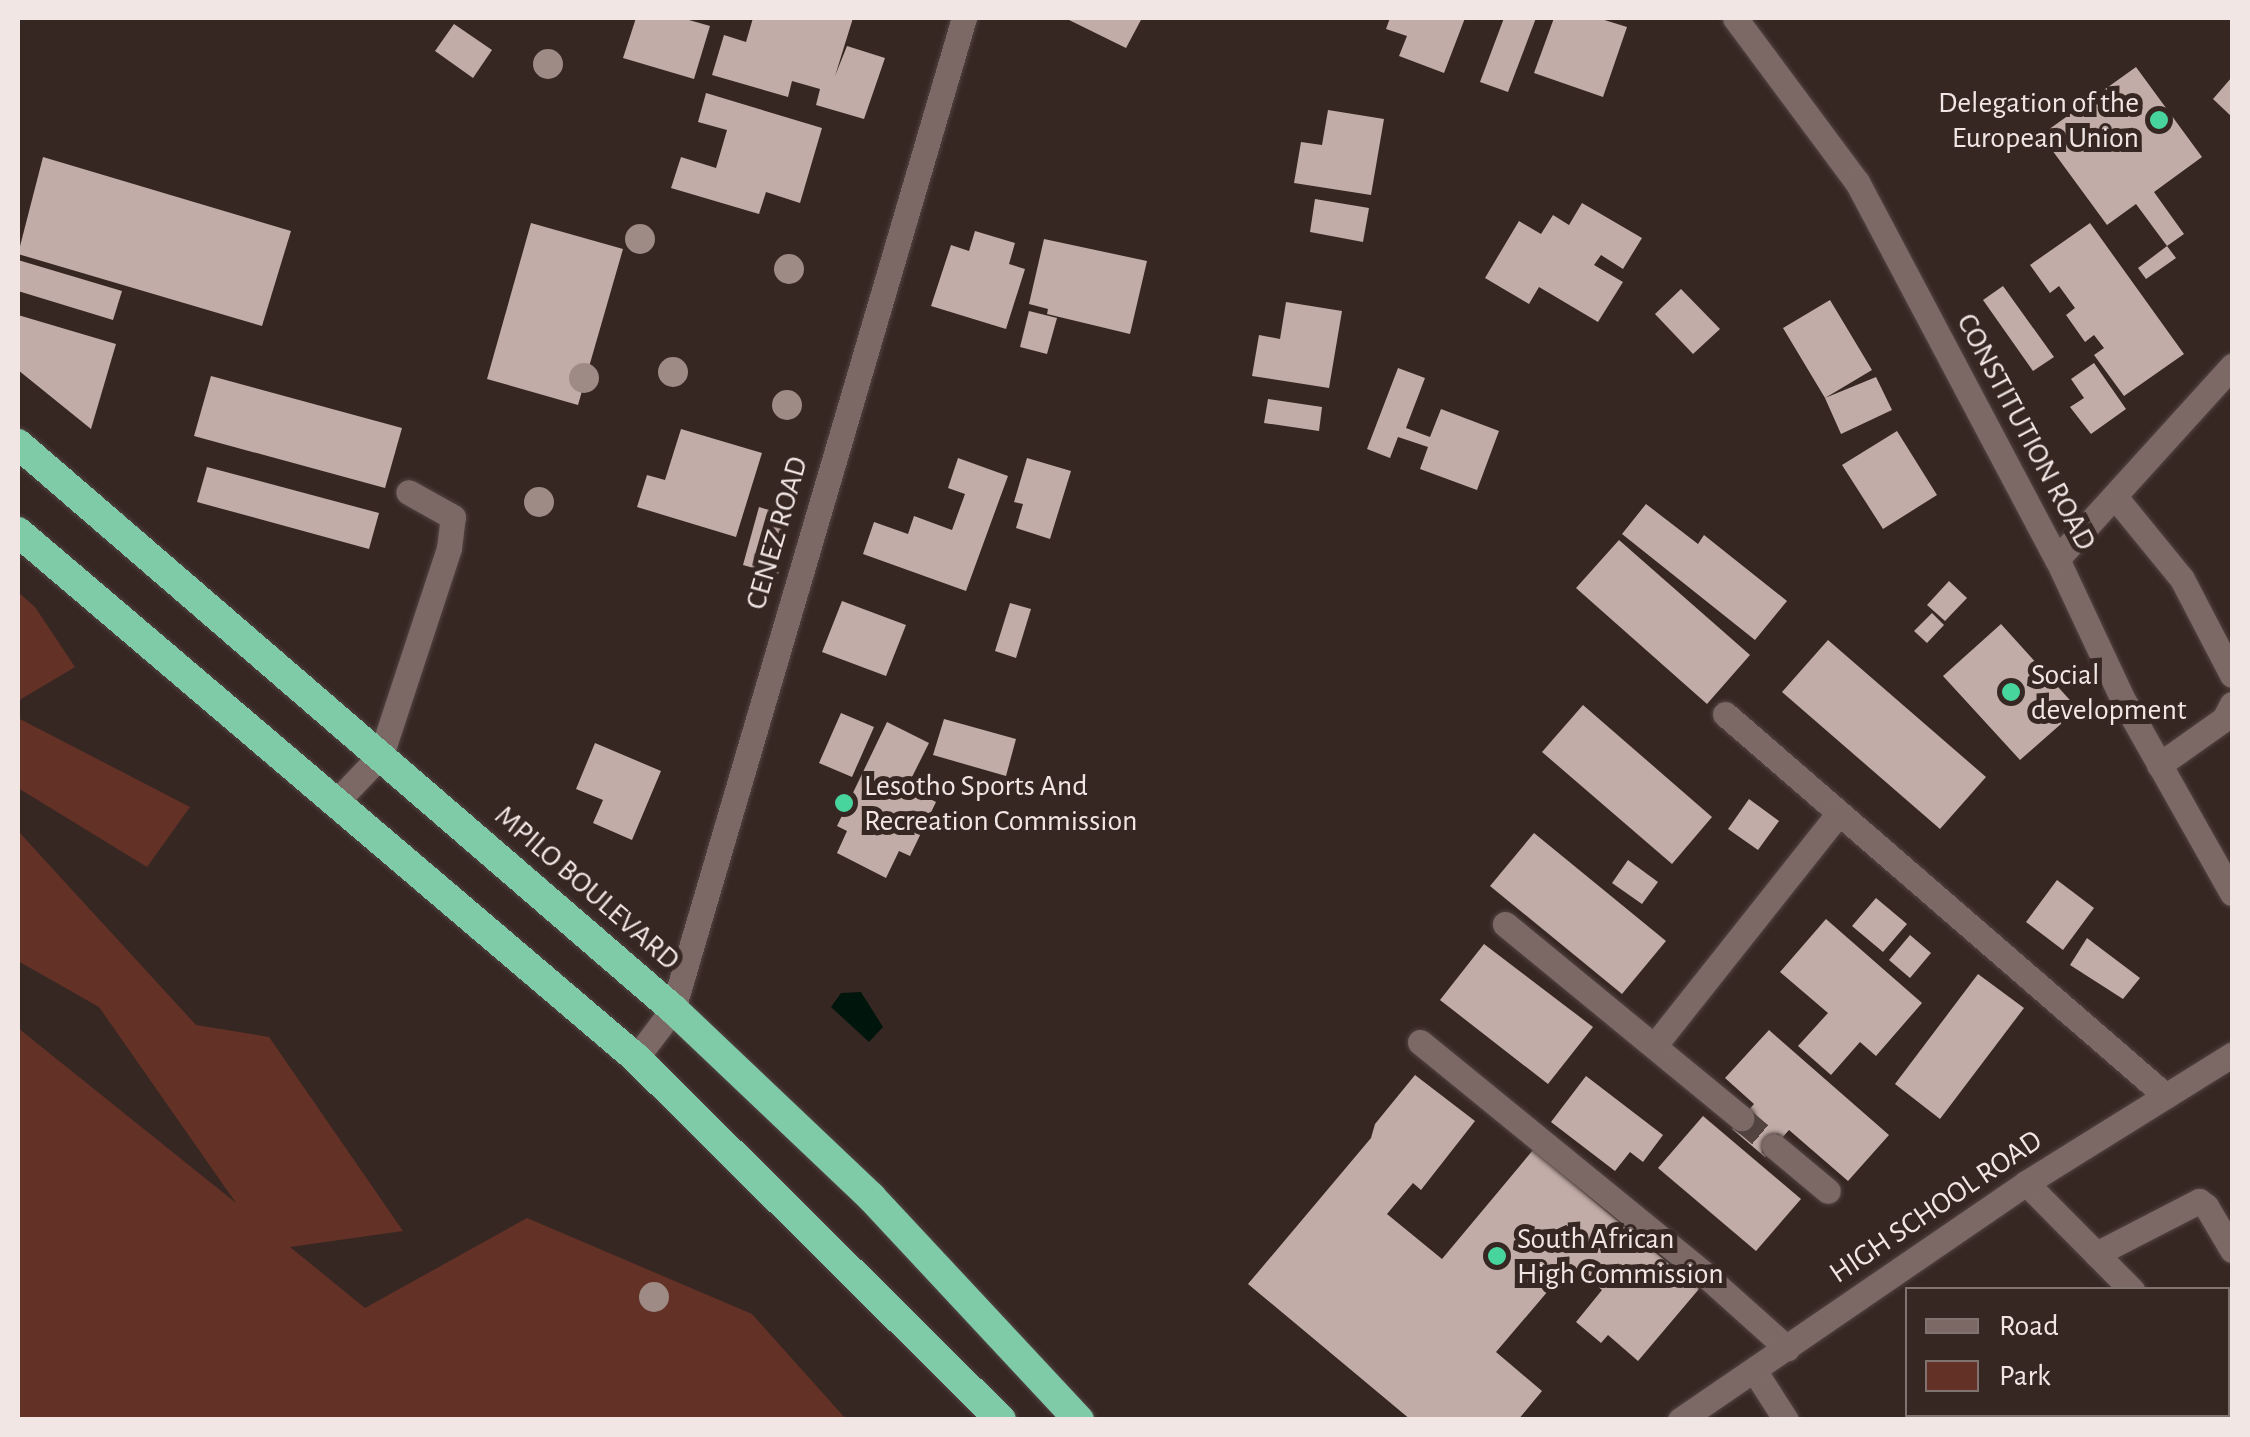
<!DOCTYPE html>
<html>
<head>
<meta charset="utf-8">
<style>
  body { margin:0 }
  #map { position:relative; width:2250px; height:1437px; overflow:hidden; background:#372723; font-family:"Alegreya Sans",sans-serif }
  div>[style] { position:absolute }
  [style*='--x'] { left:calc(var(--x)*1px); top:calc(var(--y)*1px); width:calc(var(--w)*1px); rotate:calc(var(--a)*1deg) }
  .green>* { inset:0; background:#633126 }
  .water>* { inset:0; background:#00160c }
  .building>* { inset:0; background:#c1aca7 }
  .minor-tunnel>* { height:25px; margin-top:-12.5px; transform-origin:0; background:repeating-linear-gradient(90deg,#534440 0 25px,transparent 0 37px) }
  .roads { filter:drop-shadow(0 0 2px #514341) drop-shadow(0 0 2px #514341) }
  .minor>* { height:25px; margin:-12.5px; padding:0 12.5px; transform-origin:12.5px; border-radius:12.5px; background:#7c6965 }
  .highway>* { height:30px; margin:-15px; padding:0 15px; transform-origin:15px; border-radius:15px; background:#7fcaa7 }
  .trees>* { width:30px; height:30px; margin:-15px; border-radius:50%; background:#9e8b85 }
  .dots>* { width:28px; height:28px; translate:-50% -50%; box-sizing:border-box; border:5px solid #372723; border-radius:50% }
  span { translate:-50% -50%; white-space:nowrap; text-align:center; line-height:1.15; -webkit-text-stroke:10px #372723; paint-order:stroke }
  .poi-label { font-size:30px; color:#f1e6e4 }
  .right { translate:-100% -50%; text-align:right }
  .left { translate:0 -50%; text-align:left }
  .street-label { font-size:30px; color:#f1e6e4 }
  .frame { position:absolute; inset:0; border:20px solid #f1e6e4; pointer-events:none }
  .legend { position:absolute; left:1905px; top:1287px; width:325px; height:130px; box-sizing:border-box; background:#372723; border:2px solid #817370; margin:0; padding:12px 18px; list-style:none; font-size:30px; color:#f1e6e4 }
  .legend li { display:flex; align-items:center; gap:20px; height:50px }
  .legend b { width:50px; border:2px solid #817370 }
</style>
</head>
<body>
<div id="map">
  <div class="green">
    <div style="clip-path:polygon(18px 592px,35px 607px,75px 667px,18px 701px)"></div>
    <div style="clip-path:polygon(18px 718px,190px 807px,147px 867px,18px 788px)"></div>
    <div style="clip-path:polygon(18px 831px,196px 1025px,269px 1037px,403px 1231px,290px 1247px,365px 1308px,527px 1218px,752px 1314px,846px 1419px,18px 1419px,18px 1028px,236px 1203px,99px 1007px,18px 961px)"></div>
  </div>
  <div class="water">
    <div style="clip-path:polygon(861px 992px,883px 1027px,869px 1042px,831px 1007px,841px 993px)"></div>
  </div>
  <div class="building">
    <div style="clip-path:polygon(636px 18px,682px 18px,710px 26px,694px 79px,623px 58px)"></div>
    <div style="clip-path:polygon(753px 18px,853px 18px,835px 76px,847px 46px,885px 58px,864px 119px,816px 105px,820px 89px,792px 81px,788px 97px,712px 75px,724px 35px,746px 42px)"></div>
    <div style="clip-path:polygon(1065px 18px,1142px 18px,1126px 48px)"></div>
    <div style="clip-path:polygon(1390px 18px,1465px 18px,1444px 73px,1399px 56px,1407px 36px,1386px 29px)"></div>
    <div style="clip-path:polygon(1504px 18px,1536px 18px,1508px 92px,1480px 82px)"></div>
    <div style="clip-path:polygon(1554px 18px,1598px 18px,1627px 27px,1603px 97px,1534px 73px)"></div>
    <div style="clip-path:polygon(454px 24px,492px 50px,473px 78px,435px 51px)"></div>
    <div style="clip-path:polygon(2136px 67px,2202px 157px,2154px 192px,2184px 234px,2167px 246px,2136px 204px,2107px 225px,2041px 135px)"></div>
    <div style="clip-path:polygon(2232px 77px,2232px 117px,2213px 99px)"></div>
    <div style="clip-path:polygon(706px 93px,822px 128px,800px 203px,766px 192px,759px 214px,671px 188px,681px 157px,716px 168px,727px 130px,698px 122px)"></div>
    <div style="clip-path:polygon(1328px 110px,1384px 119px,1371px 195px,1294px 183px,1301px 142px,1322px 145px)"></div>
    <div style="clip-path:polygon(43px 157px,291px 231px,262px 326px,18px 254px)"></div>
    <div style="clip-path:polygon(1315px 199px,1369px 208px,1363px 242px,1310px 232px)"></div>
    <div style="clip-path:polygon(1582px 203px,1642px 238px,1623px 269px,1601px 255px,1594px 265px,1623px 282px,1598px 322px,1539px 287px,1529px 304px,1485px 278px,1519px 221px,1541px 234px,1553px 215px,1569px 225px)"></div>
    <div style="clip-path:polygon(531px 223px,623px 249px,578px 405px,487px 379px)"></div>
    <div style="clip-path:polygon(2090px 223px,2184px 354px,2124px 396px,2094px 355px,2104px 348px,2094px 335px,2085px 342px,2066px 315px,2075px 308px,2059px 286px,2050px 293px,2030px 265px)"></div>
    <div style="clip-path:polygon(975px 231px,1015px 243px,1009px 264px,1025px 269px,1006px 329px,931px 306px,951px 245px,969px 251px)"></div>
    <div style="clip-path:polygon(1044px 239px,1147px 261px,1130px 334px,1047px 314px,1048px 309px,1029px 304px)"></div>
    <div style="clip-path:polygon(2167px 246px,2176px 258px,2146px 279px,2138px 268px)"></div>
    <div style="clip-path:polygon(18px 260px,122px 291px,113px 320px,18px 291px)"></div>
    <div style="clip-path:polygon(2003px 286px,2054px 357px,2033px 371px,1983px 300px)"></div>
    <div style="clip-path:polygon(1681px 289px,1720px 329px,1693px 354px,1655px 314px)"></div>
    <div style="clip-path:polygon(1830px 300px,1872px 370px,1825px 398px,1876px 377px,1892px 410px,1841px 434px,1825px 398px,1783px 328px)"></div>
    <div style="clip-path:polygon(1286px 302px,1342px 311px,1329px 388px,1252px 376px,1259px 335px,1280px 339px)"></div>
    <div style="clip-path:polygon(1029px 311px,1057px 318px,1047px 354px,1020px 347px)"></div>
    <div style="clip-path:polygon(18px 315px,116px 344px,91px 429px,18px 370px)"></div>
    <div style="clip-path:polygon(2094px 363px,2126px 409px,2091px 434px,2070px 407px,2084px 398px,2071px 379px)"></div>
    <div style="clip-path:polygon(1398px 368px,1425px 378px,1406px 428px,1430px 437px,1441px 409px,1499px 431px,1477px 490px,1420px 469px,1428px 447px,1398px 437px,1390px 458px,1367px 449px)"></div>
    <div style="clip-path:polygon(211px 376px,402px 428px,385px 488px,194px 436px)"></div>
    <div style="clip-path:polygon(1268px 399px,1322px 407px,1319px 431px,1264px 423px)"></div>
    <div style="clip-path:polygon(681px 429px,762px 453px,736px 537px,637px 507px,647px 475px,665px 480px)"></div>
    <div style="clip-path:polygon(1897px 431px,1937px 495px,1883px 529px,1842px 465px)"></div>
    <div style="clip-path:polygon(958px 458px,1008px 476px,966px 591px,863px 554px,874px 522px,908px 534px,914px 516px,952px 530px,965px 494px,948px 488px)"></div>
    <div style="clip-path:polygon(1027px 458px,1071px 471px,1050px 539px,1016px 528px,1023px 504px,1014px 502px)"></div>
    <div style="clip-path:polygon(207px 467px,379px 513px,369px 549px,197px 502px)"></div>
    <div style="clip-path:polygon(1646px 504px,1698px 544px,1704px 535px,1787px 601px,1755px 640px,1622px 534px)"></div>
    <div style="clip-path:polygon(759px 507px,793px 517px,778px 575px,743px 565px)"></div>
    <div style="clip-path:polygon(1619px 540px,1750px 655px,1707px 704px,1576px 588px)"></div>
    <div style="clip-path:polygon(1949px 581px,1967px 598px,1945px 621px,1927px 605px)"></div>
    <div style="clip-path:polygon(842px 601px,906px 625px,886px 676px,822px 652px)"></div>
    <div style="clip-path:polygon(1010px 603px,1031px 609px,1016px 658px,995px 651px)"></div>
    <div style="clip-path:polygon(1932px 613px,1944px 625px,1927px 643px,1914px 631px)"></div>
    <div style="clip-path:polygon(2001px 624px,2078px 709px,2020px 760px,1943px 676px)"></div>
    <div style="clip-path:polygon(1828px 640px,1986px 777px,1940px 829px,1782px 692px)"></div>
    <div style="clip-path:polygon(1583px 705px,1712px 817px,1672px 864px,1542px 752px)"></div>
    <div style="clip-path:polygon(841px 713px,874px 727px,852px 777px,819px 763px)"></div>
    <div style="clip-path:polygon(944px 719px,1016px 739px,1006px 776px,933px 755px)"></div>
    <div style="clip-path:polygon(887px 722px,929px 743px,907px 787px,936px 802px,910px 856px,899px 851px,886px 878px,837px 853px,847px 831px,837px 826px)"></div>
    <div style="clip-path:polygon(595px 743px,661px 771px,632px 840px,593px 823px,603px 800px,576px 789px)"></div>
    <div style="clip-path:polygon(1749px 799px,1779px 821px,1758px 850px,1728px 829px)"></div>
    <div style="clip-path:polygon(1534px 833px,1666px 941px,1622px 994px,1490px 886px)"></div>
    <div style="clip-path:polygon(1628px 860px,1658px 882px,1642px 904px,1612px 883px)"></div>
    <div style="clip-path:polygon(2057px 880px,2094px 908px,2063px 950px,2026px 922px)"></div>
    <div style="clip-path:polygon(1876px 898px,1907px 924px,1883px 952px,1852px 926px)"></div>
    <div style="clip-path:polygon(1826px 919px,1922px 1003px,1876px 1056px,1860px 1042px,1831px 1075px,1798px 1046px,1828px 1013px,1780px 972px)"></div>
    <div style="clip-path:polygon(1910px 935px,1931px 953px,1910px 978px,1889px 960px)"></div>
    <div style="clip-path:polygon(2087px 938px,2140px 978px,2123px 999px,2070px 965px)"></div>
    <div style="clip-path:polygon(1484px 944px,1593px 1027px,1548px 1084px,1440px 1000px)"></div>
    <div style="clip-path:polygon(1978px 974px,2024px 1008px,1940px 1119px,1895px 1084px)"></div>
    <div style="clip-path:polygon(1769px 1030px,1889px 1135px,1848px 1181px,1789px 1130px,1765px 1157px,1732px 1129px,1754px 1104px,1725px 1078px)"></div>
    <div style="clip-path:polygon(1415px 1075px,1475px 1121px,1421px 1190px,1413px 1183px,1387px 1214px,1442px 1259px,1533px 1150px,1699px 1289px,1638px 1361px,1608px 1335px,1601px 1343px,1576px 1322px,1602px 1290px,1571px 1264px,1496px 1352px,1542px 1391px,1518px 1420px,1411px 1420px,1248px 1284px,1371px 1138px,1375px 1124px)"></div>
    <div style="clip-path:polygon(1586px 1076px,1663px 1135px,1643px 1162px,1630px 1152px,1615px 1171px,1551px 1122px)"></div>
    <div style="clip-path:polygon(1703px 1116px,1801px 1199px,1756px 1251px,1658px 1168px)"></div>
    <div style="clip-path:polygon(1941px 1414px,2058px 1414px,2060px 1420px,1927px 1420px)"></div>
  </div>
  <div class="minor-tunnel">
    <div style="--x:1741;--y:1118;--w:43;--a:40.3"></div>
  </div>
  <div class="roads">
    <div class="minor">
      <div style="--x:1735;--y:18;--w:204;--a:53.4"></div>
      <div style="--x:1857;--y:182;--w:427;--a:62.1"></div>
      <div style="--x:2057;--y:559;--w:153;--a:64.9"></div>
      <div style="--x:2122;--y:698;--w:224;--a:60.6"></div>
      <div style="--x:2116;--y:498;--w:104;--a:50.8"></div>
      <div style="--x:2182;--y:579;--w:108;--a:62.5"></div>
      <div style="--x:2057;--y:559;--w:261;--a:-47.8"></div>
      <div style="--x:1725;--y:714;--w:583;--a:40.9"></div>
      <div style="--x:2159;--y:765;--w:80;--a:-35.3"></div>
      <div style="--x:2224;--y:719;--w:17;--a:-62"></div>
      <div style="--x:337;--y:801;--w:64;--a:-46.3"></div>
      <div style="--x:381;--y:755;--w:218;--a:-71.8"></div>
      <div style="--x:449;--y:548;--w:31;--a:-83"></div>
      <div style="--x:453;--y:517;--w:51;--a:-150.9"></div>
      <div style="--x:1505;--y:924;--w:306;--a:39.4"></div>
      <div style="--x:1420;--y:1042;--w:365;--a:39.2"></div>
      <div style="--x:1703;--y:1273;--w:113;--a:41.8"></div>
      <div style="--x:1655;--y:1045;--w:295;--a:-51.6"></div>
      <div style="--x:636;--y:1058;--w:61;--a:-52.9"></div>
      <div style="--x:673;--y:1009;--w:1033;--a:-73.64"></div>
      <div style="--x:1774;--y:1146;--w:70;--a:39.8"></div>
      <div style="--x:2026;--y:1183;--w:151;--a:45.3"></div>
      <div style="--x:2096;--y:1254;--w:116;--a:-27.2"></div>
      <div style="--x:2199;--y:1201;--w:9;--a:36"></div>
      <div style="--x:2206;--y:1206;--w:51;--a:59.4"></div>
      <div style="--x:1754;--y:1370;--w:59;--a:57.4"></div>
      <div style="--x:2228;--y:1384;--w:6;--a:45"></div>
      <div style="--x:1680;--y:1420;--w:419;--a:-34.4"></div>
      <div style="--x:2026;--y:1183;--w:243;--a:-31.9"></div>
    </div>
    <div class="highway">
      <div style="--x:18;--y:444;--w:865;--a:40.78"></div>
      <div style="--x:673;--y:1009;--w:273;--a:43.5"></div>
      <div style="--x:871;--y:1197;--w:305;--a:47"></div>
      <div style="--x:18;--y:532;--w:812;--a:40.4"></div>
      <div style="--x:636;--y:1058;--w:514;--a:44.76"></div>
    </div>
  </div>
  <div class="trees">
    <div style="left:548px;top:64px"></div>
    <div style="left:640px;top:239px"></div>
    <div style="left:789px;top:269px"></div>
    <div style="left:673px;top:372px"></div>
    <div style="left:584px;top:378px"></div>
    <div style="left:787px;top:405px"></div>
    <div style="left:539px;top:502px"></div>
    <div style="left:654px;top:1297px"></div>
  </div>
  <div class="dots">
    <div style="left:2159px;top:120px;background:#48d49d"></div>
    <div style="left:2011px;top:692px;background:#48d49d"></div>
    <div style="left:844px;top:803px;background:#48d49d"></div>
    <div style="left:1497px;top:1256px;background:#48d49d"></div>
  </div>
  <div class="poi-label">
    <span class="right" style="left:2139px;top:120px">Delegation of the<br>European Union</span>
    <span class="left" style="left:2031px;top:692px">Social<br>development</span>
    <span class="left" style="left:864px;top:803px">Lesotho Sports And<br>Recreation Commission</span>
    <span class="left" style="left:1517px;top:1256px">South African<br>High Commission</span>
  </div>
  <div class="street-label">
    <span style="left:2026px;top:432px;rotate:62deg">CONSTITUTION ROAD</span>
    <span style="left:777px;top:533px;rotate:-74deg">CENEZ ROAD</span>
    <span style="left:587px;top:888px;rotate:41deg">MPILO BOULEVARD</span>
    <span style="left:1936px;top:1207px;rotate:-34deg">HIGH SCHOOL ROAD</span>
  </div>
  <div class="frame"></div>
  <ul class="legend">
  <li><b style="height:12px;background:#7c6965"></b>Road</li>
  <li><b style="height:28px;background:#633126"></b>Park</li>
  </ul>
</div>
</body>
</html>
